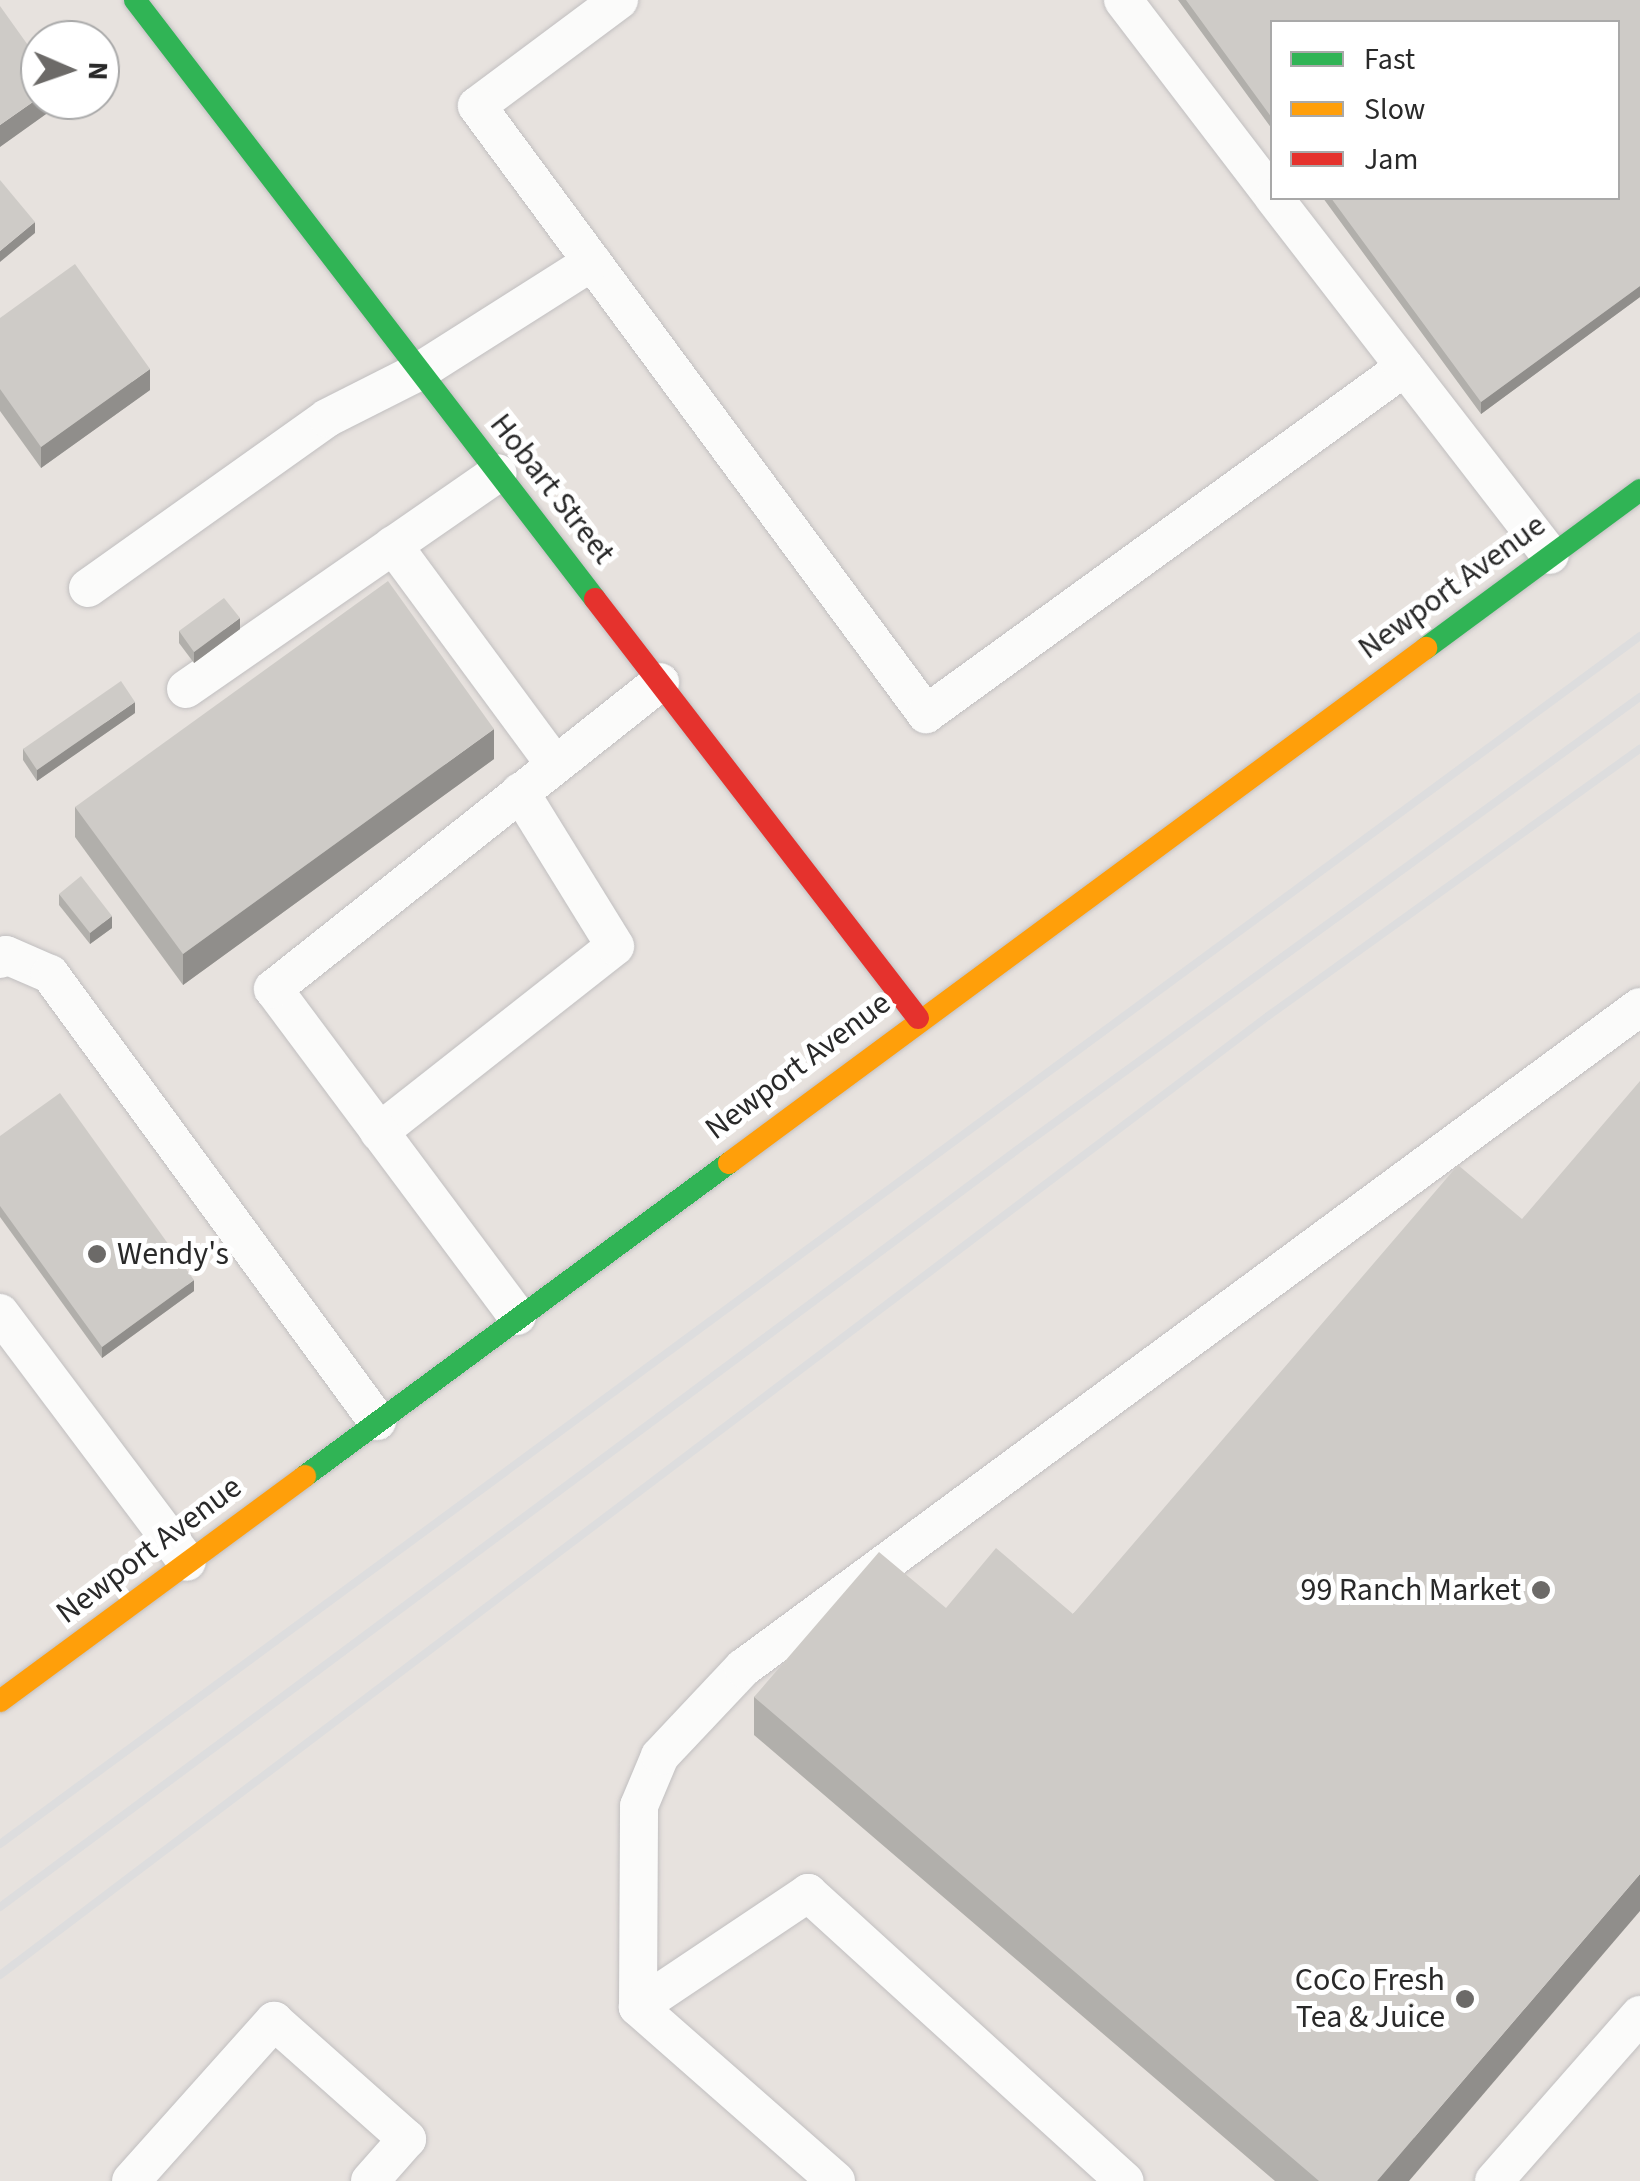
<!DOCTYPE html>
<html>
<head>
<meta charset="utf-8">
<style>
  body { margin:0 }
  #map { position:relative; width:1640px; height:2181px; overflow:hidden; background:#e7e2de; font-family:"Source Sans 3",sans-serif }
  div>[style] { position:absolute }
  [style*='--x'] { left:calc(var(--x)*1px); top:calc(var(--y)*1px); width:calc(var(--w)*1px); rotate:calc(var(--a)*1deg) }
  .roads { filter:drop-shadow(0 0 2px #c1bfc0) drop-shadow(0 0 2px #c1bfc0) }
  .lane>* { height:38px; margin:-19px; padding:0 19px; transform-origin:19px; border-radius:19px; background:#fbfbfa }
  .fast>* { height:22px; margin:-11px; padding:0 11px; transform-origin:11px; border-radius:11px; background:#30b455 }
  .slow>* { height:22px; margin:-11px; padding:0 11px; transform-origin:11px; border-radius:11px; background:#ff9f0a }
  .jam>* { height:22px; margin:-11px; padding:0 11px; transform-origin:11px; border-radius:11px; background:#e5322d }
  .rail>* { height:8px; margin:-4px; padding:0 4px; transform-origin:4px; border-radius:4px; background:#ddddde }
  .wall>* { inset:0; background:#b1afab }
  .shaded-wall>* { inset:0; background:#908e8b }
  .building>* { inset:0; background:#cecbc7 }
  .dots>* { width:28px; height:28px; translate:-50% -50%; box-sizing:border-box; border:5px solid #fff; border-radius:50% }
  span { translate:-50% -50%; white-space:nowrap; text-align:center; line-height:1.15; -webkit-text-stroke:10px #fff; paint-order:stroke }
  .street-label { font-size:32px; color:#292929 }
  .poi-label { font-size:32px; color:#292929 }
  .left { translate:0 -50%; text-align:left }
  .right { translate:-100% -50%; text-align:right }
  .legend { position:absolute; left:1270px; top:20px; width:350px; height:180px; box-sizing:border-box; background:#fff; border:2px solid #a9a9a9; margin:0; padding:12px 18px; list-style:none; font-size:30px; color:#292929 }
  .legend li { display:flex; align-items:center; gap:20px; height:50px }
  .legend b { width:50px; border:2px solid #a9a9a9 }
  .north { position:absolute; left:20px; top:20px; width:100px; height:100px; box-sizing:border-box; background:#fff; border:2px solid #a9a9a9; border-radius:50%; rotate:92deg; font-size:28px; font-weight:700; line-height:40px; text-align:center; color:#292929 }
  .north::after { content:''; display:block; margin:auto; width:35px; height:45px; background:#6c6a68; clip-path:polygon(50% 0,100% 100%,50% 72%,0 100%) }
</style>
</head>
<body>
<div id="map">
  <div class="roads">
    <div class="lane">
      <div style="--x:619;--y:0;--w:177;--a:143.3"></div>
      <div style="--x:477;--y:106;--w:756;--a:53.55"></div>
      <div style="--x:926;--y:714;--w:591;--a:-35.92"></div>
      <div style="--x:1123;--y:0;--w:245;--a:52.6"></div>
      <div style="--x:1274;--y:198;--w:451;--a:52.3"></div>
      <div style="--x:393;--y:545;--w:273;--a:53.6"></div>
      <div style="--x:88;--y:588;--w:293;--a:-35.4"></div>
      <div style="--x:327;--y:418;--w:104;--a:-26.8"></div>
      <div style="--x:420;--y:371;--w:204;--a:-32.4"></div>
      <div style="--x:186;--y:689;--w:379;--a:-34.7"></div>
      <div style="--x:0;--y:959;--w:7;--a:-34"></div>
      <div style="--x:6;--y:955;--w:48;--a:23.4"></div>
      <div style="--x:50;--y:974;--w:554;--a:53.81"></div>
      <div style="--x:379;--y:1132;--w:300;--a:-38.2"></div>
      <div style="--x:615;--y:946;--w:181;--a:-121.7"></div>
      <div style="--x:0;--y:1313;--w:311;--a:53.1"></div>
      <div style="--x:517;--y:1316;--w:408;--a:-126.7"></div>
      <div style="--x:273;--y:989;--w:494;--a:-38.4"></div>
      <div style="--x:638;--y:2007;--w:201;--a:-89.7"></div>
      <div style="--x:639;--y:1806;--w:54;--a:-67.2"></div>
      <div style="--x:660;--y:1756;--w:121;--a:-46.7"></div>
      <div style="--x:743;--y:1668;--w:1114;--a:-36.39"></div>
      <div style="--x:131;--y:2181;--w:215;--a:-48.2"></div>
      <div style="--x:274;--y:2021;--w:178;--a:41.6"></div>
      <div style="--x:407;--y:2139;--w:56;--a:131.4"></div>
      <div style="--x:836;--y:2181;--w:264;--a:-138.7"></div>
      <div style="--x:638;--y:2007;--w:205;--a:-33.8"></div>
      <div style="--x:808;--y:1893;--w:428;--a:42.3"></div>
      <div style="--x:1494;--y:2181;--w:221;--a:-48.7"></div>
    </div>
    <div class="fast">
      <div style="--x:135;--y:0;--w:755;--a:52.48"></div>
      <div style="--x:1426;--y:648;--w:266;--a:-36.4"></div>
      <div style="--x:305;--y:1476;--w:527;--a:-36.44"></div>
    </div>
    <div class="slow">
      <div style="--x:729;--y:1163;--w:867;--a:-36.46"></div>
      <div style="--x:0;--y:1701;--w:379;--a:-36.4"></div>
    </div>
    <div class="jam">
      <div style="--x:595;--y:599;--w:529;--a:52.37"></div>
    </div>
  </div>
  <div class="rail">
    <div style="--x:0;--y:1844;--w:2037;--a:-36.37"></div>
    <div style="--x:0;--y:1907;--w:1281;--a:-36.66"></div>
    <div style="--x:1028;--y:1142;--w:757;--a:-36.02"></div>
    <div style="--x:0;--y:1975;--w:1590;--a:-37.1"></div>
    <div style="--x:1268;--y:1016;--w:458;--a:-35.7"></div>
  </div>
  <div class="wall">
    <div style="clip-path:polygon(1178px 0,1640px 0,1640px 297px,1481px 414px,1323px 198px,1618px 198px,1272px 22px,1272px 129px)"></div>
    <div style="clip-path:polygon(0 318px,150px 390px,41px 468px,0 411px)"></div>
    <div style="clip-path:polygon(240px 629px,194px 663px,179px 643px,179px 631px)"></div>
    <div style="clip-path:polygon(135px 713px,37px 781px,23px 760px,23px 749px)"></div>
    <div style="clip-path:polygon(494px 759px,183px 985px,75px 837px,75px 807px)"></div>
    <div style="clip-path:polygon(59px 894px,112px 928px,90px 944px,59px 905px)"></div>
    <div style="clip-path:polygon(0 1136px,194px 1291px,102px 1358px,0 1217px)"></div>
    <div style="clip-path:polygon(1522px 1219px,1409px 2181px,1275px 2181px,754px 1735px,754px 1697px,946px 1608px,1073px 1614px)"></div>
  </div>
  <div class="shaded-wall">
    <div style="clip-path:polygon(40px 97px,40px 100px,56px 100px,56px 107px,0 147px,0 125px)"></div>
    <div style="clip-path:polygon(35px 222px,35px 233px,0 262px,0 251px)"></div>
    <div style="clip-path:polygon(1640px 286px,1640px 297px,1481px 414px,1481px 402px)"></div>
    <div style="clip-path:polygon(150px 369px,150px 390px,41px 468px,41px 447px)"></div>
    <div style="clip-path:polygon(240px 618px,240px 629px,194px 663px,194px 652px)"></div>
    <div style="clip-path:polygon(135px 702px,135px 713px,37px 781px,37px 770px)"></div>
    <div style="clip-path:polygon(494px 729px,494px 759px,183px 985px,183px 954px)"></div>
    <div style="clip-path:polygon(112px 916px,112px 928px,90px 944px,90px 933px)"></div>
    <div style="clip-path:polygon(194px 1280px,194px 1291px,102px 1358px,102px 1347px)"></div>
    <div style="clip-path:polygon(1640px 1874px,1640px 1911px,1409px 2181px,1377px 2181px)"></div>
  </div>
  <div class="building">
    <div style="clip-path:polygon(1186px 0,1640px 0,1640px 286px,1481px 402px,1331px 198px,1618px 198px,1618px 22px,1272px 22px,1272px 118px)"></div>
    <div style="clip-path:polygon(0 6px,40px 62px,40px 97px,0 125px)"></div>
    <div style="clip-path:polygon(0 180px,35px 222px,0 251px)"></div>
    <div style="clip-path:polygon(75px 264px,150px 369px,41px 447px,0 389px,0 318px)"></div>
    <div style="clip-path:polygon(388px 581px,494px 729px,183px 954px,75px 807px)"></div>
    <div style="clip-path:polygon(224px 598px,240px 618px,194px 652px,179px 631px)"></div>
    <div style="clip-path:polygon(121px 681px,135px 702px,37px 770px,23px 749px)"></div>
    <div style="clip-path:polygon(81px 876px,112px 916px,90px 933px,59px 894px)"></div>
    <div style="clip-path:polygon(1640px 1081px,1640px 1874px,1377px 2181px,1319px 2181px,754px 1697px,879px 1552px,946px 1608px,996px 1548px,1073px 1614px,1458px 1165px,1522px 1219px)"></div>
    <div style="clip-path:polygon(60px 1093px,194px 1280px,102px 1347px,0 1206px,0 1136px)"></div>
  </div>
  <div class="dots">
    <div style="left:97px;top:1254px;background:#6c6a68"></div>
    <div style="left:1541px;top:1590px;background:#6c6a68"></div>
    <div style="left:1465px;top:1999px;background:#6c6a68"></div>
  </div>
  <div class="street-label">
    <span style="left:552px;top:489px;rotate:52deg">Hobart Street</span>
    <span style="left:1452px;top:587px;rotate:-36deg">Newport Avenue</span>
    <span style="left:798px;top:1066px;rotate:-37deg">Newport Avenue</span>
    <span style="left:149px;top:1550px;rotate:-37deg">Newport Avenue</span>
  </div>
  <div class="poi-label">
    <span class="left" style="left:117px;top:1254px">Wendy's</span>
    <span class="right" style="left:1521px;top:1590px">99 Ranch Market</span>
    <span class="right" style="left:1445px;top:1999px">CoCo Fresh<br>Tea &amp; Juice</span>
  </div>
  <ul class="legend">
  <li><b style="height:12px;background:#30b455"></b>Fast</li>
  <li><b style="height:12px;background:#ff9f0a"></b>Slow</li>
  <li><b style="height:12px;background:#e5322d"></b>Jam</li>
  </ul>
  <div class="north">N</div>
</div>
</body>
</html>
